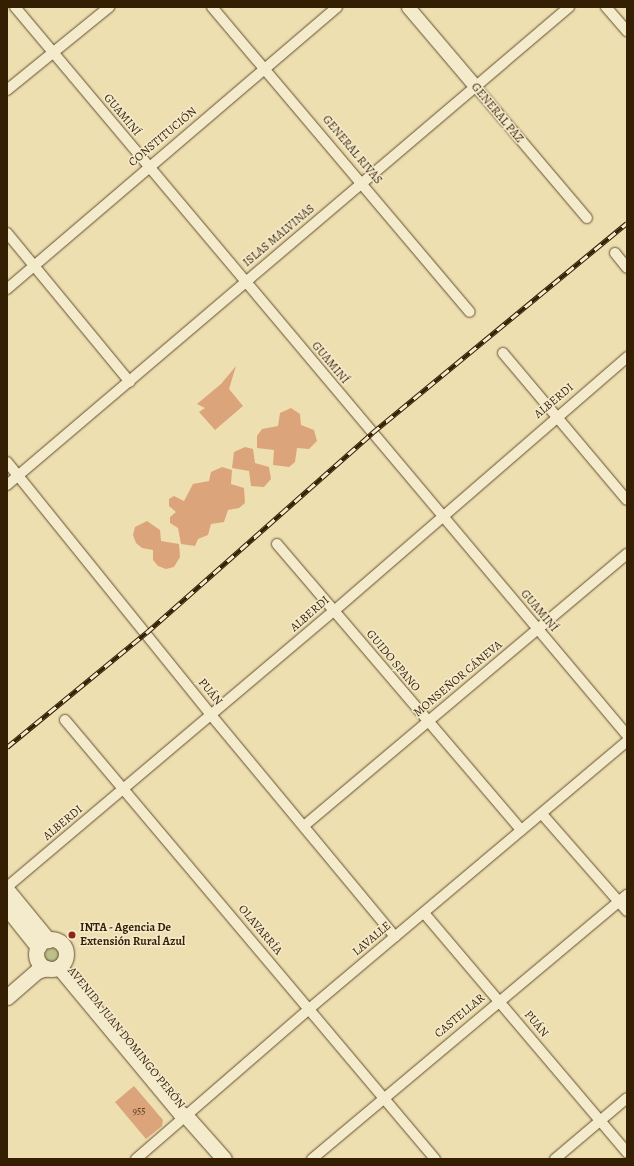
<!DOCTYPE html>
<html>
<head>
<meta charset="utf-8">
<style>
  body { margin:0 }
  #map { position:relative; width:634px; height:1166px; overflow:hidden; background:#eedfb1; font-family:Alegreya,serif }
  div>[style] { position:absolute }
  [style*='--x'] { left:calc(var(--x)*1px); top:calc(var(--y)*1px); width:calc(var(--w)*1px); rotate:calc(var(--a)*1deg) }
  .green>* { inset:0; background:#bcc189 }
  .round { border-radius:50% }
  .building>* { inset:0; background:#dca47a }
  .roads { filter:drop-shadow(0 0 1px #634f2e) drop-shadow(0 0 1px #634f2e) }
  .minor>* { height:10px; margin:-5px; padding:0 5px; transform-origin:5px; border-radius:5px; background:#f4eacc }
  .tertiary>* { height:13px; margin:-6.5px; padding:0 6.5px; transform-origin:6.5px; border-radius:6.5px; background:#f4eacc }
  .secondary>* { height:15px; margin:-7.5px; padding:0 7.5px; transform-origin:7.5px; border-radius:7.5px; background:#f4eacc }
  .secondary>.ring { margin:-7.5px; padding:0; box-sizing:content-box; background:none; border:15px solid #f4eacc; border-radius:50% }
  .rail>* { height:4.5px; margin-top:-2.25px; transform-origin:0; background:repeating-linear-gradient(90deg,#f4eacc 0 9px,#351f03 0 18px); box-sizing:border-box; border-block:1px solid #351f03 }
  .dots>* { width:11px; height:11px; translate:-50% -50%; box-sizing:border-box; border:2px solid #f4eacc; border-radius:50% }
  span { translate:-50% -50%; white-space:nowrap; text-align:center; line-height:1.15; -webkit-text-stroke:3px #f4eacc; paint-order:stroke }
  .number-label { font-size:10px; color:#5f4021 }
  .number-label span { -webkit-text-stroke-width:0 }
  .street-label { font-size:12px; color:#351f03 }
  .poi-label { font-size:12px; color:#351f03; font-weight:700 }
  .left { translate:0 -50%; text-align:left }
  .frame { position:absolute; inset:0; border:8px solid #351f03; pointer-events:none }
</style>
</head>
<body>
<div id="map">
  <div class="green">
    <div class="round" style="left:45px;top:948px;width:14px;height:14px"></div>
  </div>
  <div class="building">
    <div style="clip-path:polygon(236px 366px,229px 389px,243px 406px,215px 430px,199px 412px,205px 408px,197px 404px,221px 384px)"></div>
    <div style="clip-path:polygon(291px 408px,300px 414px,301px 425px,314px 430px,317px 441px,309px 449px,297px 448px,295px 462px,289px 467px,273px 465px,274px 450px,257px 448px,257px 436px,262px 429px,278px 426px,280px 413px)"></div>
    <div style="clip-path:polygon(245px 447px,253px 449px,255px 463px,269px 467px,271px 479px,264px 487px,251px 486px,249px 471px,232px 468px,234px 452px)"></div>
    <div style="clip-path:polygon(222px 467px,232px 470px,231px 484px,244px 488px,245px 503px,239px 508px,228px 510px,224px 522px,211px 524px,208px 535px,198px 539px,195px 546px,181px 544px,178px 528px,170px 523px,170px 517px,176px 512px,169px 506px,169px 499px,174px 496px,184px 501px,193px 484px,209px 481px,211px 472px)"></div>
    <div style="clip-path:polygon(147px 521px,160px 530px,161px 541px,179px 544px,180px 557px,174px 567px,166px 569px,158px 566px,153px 560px,153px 550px,142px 548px,136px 543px,133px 535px,135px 527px)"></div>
    <div style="clip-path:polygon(134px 1086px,163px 1120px,162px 1126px,146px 1139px,115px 1102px)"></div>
  </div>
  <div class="roads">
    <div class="minor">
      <div style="--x:15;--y:7;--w:951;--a:49.95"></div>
      <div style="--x:212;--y:7;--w:399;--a:49.8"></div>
      <div style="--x:606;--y:7;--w:32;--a:49"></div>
      <div style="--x:475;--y:86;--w:173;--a:49.7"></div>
      <div style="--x:7;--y:90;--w:132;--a:-39.1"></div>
      <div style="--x:7;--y:233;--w:193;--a:50.5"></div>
      <div style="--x:615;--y:253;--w:19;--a:51"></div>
      <div style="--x:7;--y:289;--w:434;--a:-40.5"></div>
      <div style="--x:503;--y:353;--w:192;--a:49.9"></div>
      <div style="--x:7;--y:462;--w:325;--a:51.1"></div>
      <div style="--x:211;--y:715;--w:288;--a:50.3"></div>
      <div style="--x:7;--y:485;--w:738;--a:-40.38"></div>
      <div style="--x:277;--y:544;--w:376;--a:49.5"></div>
      <div style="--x:65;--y:720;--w:574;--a:49.87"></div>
      <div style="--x:542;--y:814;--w:129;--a:48.8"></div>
      <div style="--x:305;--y:825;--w:421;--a:-40.1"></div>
      <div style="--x:7;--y:887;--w:428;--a:-40.2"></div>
      <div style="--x:334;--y:611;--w:388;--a:-40.9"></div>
      <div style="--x:424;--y:913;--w:314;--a:49.7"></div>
      <div style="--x:136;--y:1159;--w:229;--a:-40.9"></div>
      <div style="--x:309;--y:1009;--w:416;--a:-40.1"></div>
      <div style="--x:312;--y:1159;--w:411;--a:-40"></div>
      <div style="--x:555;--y:1159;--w:94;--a:-40.3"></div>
    </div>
    <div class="tertiary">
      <div style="--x:408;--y:7;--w:104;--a:49.7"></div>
    </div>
    <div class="secondary">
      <div style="--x:7;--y:890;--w:65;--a:50.6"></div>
      <div style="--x:7;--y:908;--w:50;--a:51.5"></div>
      <div class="ring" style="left:36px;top:939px;width:15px;height:15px"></div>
      <div style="--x:59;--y:967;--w:191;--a:50.3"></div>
      <div style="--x:181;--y:1114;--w:5;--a:22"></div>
      <div style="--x:186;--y:1116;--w:57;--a:48.5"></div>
      <div style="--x:7;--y:997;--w:40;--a:-41"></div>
      <div style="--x:37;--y:971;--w:10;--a:-17"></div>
    </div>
  </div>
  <div class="rail">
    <div style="--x:7;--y:747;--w:180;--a:-39.4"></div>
    <div style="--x:146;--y:633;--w:302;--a:-41.5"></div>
    <div style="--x:372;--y:433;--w:330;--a:-39.5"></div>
  </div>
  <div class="dots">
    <div style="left:72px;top:935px;background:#8f2418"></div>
  </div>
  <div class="number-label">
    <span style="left:139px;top:1111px">955</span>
  </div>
  <div class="street-label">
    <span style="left:497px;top:113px;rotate:50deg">GENERAL PAZ</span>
    <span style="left:122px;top:115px;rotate:50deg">GUAMINÍ</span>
    <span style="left:163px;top:137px;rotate:-40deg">CONSTITUCIÓN</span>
    <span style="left:352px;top:150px;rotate:50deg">GENERAL RIVAS</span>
    <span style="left:279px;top:236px;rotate:-40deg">ISLAS MALVINAS</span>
    <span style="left:330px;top:363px;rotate:50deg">GUAMINÍ</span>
    <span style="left:554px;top:401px;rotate:-40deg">ALBERDI</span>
    <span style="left:539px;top:611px;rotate:50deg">GUAMINÍ</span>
    <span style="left:310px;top:614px;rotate:-41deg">ALBERDI</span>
    <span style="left:393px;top:661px;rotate:50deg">GUIDO SPANO</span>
    <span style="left:458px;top:679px;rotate:-40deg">MONSEÑOR CÁNEVA</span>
    <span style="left:210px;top:692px;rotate:51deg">PUÁN</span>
    <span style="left:63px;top:823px;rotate:-40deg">ALBERDI</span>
    <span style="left:260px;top:930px;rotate:50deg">OLAVARRÍA</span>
    <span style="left:372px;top:939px;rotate:-40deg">LAVALLE</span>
    <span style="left:460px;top:1016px;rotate:-40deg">CASTELLAR</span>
    <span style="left:536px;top:1024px;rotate:50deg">PUÁN</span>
    <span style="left:126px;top:1038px;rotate:51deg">AVENIDA JUAN DOMINGO PERÓN</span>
  </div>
  <div class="poi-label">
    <span class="left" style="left:80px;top:935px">INTA - Agencia De<br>Extensión Rural Azul</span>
  </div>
  <div class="frame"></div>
</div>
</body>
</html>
